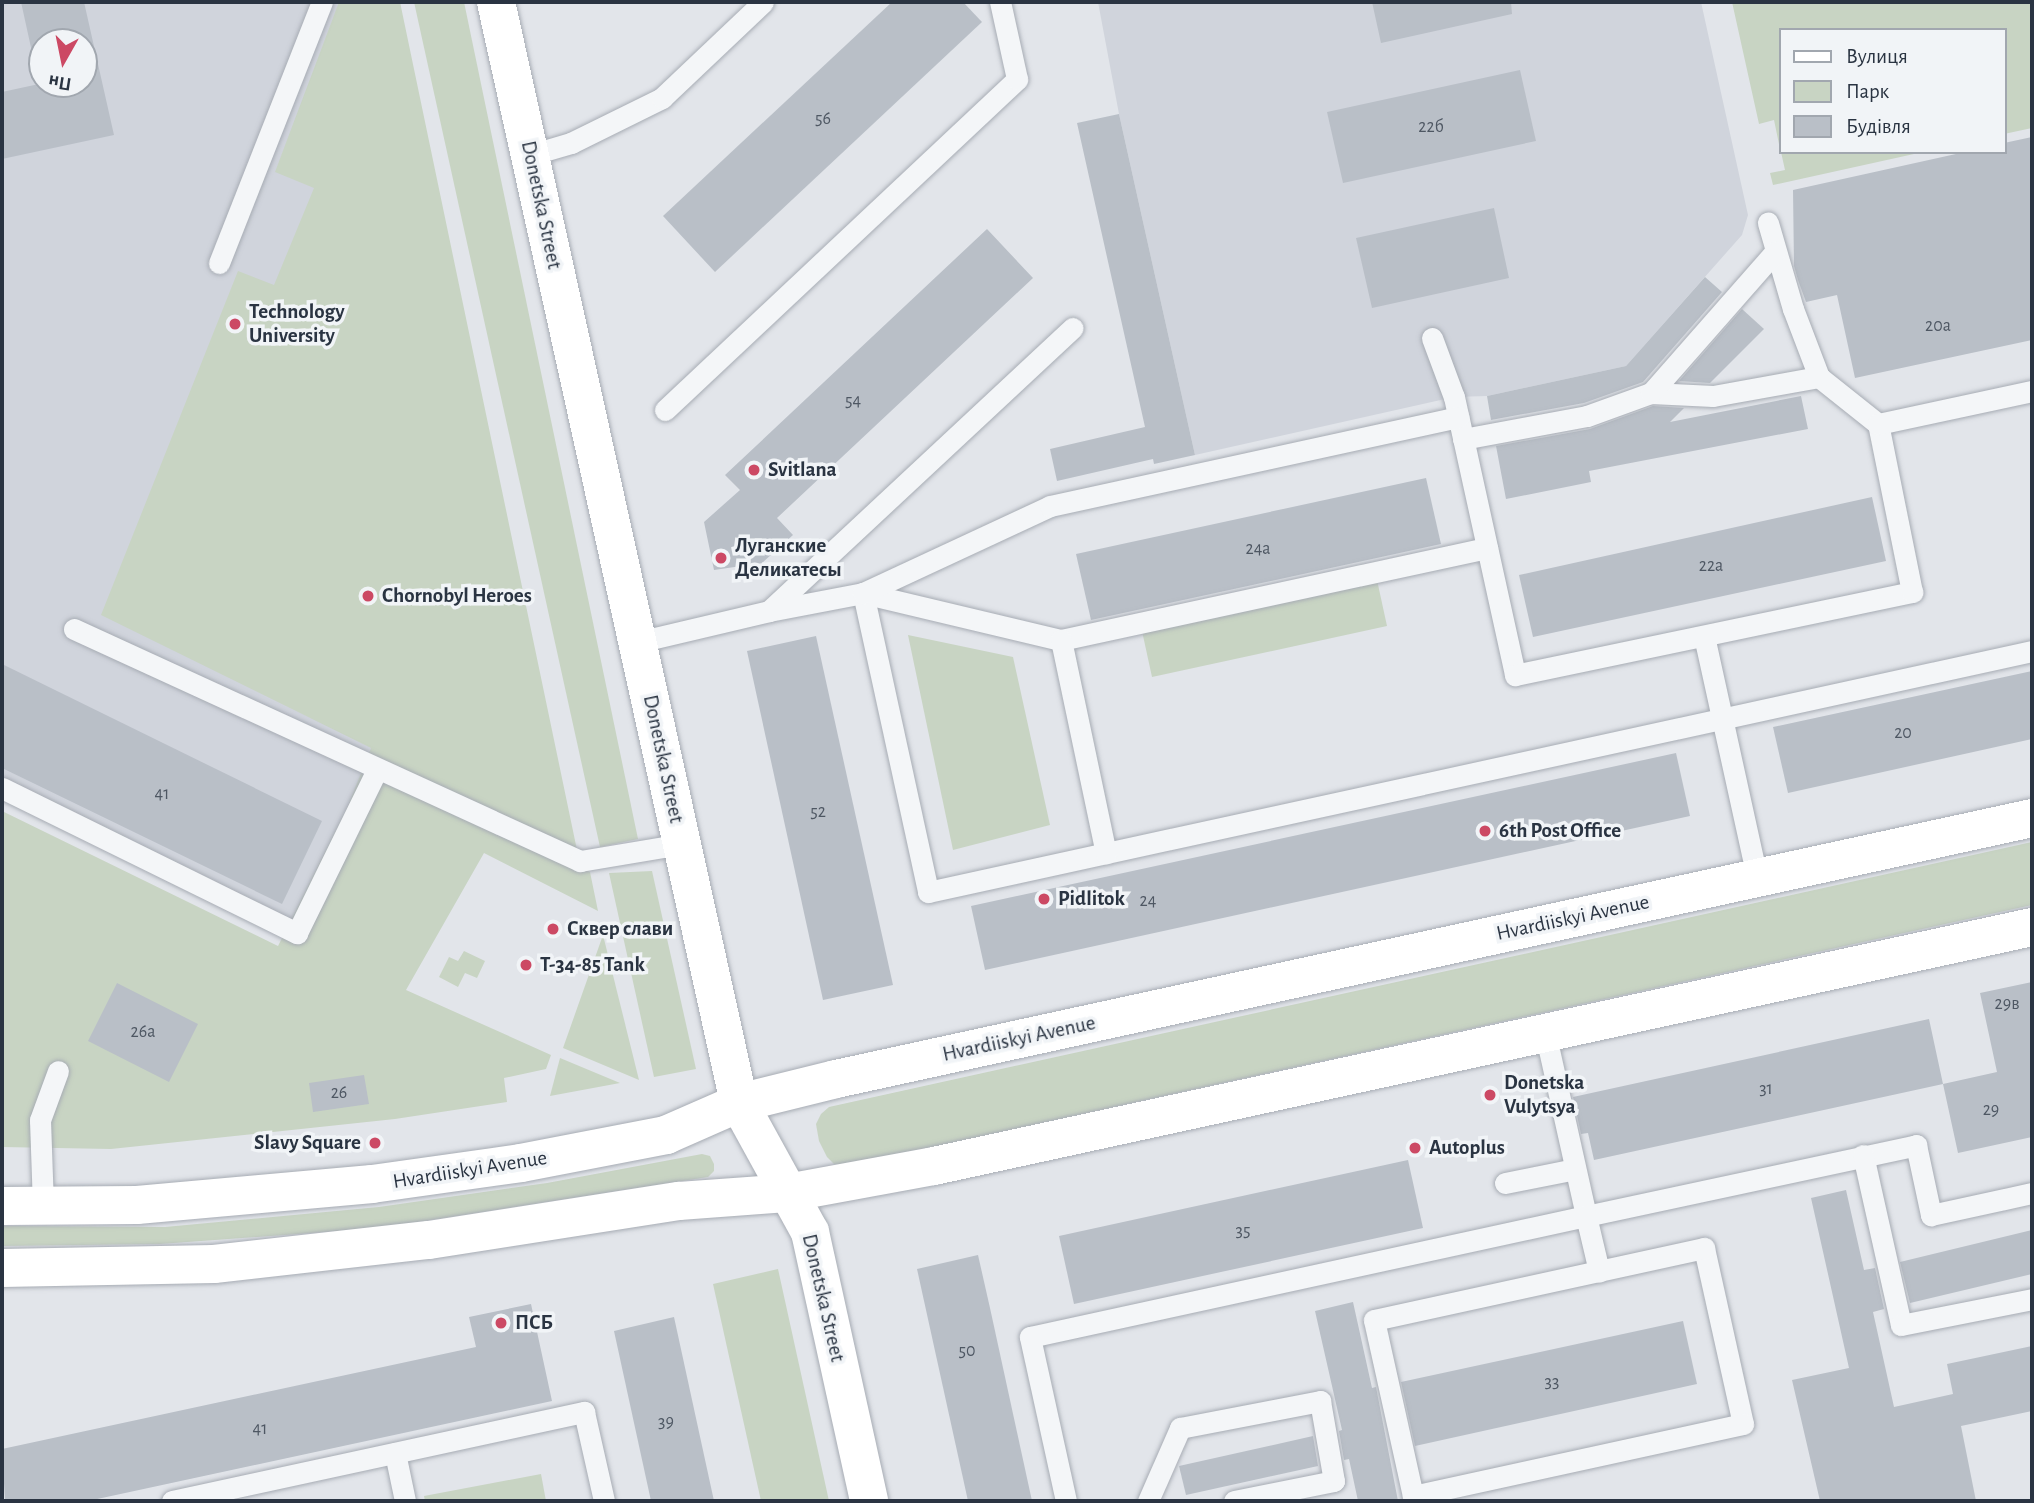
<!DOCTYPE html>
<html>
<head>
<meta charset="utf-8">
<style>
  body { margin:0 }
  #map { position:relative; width:2034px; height:1503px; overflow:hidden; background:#e2e5ea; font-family:"Alegreya Sans",sans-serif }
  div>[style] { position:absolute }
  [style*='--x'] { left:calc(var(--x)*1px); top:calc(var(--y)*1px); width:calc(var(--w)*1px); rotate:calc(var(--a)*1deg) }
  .built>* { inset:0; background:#d0d4dc }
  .green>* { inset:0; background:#c8d4c3 }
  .building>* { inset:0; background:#b9bfc7 }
  .roads { filter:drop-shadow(0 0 2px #a7acb4) drop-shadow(0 0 2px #a7acb4) }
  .lane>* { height:21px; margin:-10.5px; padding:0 10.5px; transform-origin:10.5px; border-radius:10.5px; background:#f4f6f8 }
  .secondary>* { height:38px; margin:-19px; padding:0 19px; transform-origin:19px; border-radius:19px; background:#fff }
  .dots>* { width:19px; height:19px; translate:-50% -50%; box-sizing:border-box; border:4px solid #f1f4f7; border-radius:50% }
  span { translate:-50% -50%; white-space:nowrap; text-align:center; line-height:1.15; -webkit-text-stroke:7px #f1f4f7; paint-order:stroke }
  .number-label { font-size:18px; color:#4e5763 }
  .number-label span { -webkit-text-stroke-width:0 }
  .street-label { font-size:21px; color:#2a3442 }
  .poi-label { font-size:21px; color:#2a3442; font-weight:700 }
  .left { translate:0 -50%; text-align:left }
  .right { translate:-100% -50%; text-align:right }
  .frame { position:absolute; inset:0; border:4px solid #2a3442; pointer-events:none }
  .legend { position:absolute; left:1779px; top:28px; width:228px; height:126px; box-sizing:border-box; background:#f1f4f7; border:2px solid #a1a7af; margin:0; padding:9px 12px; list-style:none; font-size:21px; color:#2a3442 }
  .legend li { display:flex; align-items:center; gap:14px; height:35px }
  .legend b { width:35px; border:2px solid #a1a7af }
  .north { position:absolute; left:28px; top:28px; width:70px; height:70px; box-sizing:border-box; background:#f1f4f7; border:2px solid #a1a7af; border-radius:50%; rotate:189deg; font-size:19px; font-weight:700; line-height:28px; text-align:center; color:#2a3442 }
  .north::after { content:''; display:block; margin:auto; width:24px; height:32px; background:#cc4964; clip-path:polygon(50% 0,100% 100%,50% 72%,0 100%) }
</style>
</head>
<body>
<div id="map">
  <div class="built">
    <div style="clip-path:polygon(evenodd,2px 2px,400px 2px,503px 818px,305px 938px,2px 793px,2px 2px,42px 42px,84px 42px,84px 84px,42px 84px,42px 42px)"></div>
    <div style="clip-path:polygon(1098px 2px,1701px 2px,1748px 215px,1742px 235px,1626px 366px,1487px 396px,1454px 397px,1195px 455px,1119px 114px)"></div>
  </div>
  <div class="green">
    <div style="clip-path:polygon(339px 2px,400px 2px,577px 850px,503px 819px,495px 834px,590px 872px,598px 911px,484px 853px,406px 990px,551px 1055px,546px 1069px,504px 1078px,507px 1102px,395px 1119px,111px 1149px,2px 1147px,2px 811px,278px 946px,348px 806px,371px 748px,101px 615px,238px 271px,274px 285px,314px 188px,275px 172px)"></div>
    <div style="clip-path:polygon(414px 2px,464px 2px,638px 839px,600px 847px)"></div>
    <div style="clip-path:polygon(1732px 2px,2032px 2px,2032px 128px,2004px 134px,2004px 30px,1780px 30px,1780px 149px,1774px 120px,1759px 124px)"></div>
    <div style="clip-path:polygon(1781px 152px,1923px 152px,1773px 185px,1770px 173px,1785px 170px)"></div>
    <div style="clip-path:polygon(1377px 580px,1387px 626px,1152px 677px,1142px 631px)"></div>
    <div style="clip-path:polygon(908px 635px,1013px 657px,1050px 825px,953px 850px)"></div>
    <div style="clip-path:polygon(2032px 842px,2032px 905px,845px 1166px,834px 1164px,827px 1157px,819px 1141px,816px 1124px,821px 1114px,829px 1107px)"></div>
    <div style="clip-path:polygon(652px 871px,696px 1069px,654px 1077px,609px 873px)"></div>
    <div style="clip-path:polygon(603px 935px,639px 1080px,563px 1048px)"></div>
    <div style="clip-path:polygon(464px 951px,485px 961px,477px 978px,465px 973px,458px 987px,439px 977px,449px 957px,458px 961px)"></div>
    <div style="clip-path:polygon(560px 1058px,620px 1083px,550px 1096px)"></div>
    <div style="clip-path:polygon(702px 1154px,710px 1156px,714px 1164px,714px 1171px,708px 1177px,379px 1228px,160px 1244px,2px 1246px,2px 1226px,165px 1227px,379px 1207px,547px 1183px)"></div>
    <div style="clip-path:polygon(778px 1269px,829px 1501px,761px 1501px,713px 1284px)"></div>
    <div style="clip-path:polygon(541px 1474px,546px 1501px,425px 1501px,424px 1496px)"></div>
  </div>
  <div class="building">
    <div style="clip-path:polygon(evenodd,21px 2px,84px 2px,114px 135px,2px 159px,2px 92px,39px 84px,21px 2px,42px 42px,84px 42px,84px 84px,42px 84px,42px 42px)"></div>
    <div style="clip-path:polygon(892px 2px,963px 2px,982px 22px,715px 272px,663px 216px)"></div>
    <div style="clip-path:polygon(1372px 2px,1511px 2px,1512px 14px,1381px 43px)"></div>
    <div style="clip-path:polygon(1520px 70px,1536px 141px,1343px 183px,1327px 112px)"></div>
    <div style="clip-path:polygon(1119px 114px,1195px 455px,1154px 464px,1153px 459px,1057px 481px,1050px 449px,1145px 427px,1077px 123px)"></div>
    <div style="clip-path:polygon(2032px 137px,2032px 340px,1855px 378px,1837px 295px,1806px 302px,1798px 280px,1794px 266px,1793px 190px,1965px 152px,2004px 152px,2004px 143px)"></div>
    <div style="clip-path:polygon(1494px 208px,1509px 278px,1372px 308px,1356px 238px)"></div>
    <div style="clip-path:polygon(987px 229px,1033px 278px,777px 518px,793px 535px,762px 563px,714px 570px,704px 522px,740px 490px,725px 475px)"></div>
    <div style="clip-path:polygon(1705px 277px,1722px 292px,1643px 382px,1584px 403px,1491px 420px,1487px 396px,1626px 366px)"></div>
    <div style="clip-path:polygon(1742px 309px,1764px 329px,1710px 383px,1679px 381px)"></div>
    <div style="clip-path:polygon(1801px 396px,1808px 429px,1589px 471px,1591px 482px,1506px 499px,1496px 446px,1590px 429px,1653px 406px,1684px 408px,1670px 422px)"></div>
    <div style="clip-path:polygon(1426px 478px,1441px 544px,1091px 620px,1076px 554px)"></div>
    <div style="clip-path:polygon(1872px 497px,1886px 561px,1533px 637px,1519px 575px)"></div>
    <div style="clip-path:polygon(816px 636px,893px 985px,823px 1000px,747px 651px)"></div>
    <div style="clip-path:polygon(2px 664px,322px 821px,282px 904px,2px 768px)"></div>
    <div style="clip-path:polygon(2032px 671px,2032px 739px,1788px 793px,1773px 727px)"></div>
    <div style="clip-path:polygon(1676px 753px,1690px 816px,985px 970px,971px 906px)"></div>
    <div style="clip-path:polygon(2032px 982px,2032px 1137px,1958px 1153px,1943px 1084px,1997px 1072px,1980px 993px)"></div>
    <div style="clip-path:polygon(117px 983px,198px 1024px,169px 1082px,88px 1041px)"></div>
    <div style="clip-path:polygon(1929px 1019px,1943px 1084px,1594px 1160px,1588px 1133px,1581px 1134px,1573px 1097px)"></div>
    <div style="clip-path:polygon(364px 1075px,369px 1104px,313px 1112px,309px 1083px)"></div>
    <div style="clip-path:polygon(1408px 1160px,1423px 1228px,1074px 1304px,1059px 1236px)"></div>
    <div style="clip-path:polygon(1846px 1190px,1864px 1270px,1875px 1268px,1884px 1309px,1873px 1312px,1894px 1407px,1953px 1394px,1947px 1364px,2032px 1346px,2032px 1411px,1961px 1426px,1976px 1501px,1820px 1501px,1792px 1380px,1849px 1368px,1811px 1198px)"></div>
    <div style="clip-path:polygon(2032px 1230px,2032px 1274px,1910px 1303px,1900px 1262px)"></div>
    <div style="clip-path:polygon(978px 1255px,990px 1308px,1032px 1501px,968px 1501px,917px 1269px)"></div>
    <div style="clip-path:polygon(1353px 1302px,1372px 1388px,1376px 1387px,1398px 1501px,1358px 1501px,1349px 1459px,1344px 1460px,1339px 1431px,1342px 1430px,1315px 1311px)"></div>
    <div style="clip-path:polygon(531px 1304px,552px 1401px,88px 1501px,5px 1501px,2px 1449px,476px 1347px,469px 1317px)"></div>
    <div style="clip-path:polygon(674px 1317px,714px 1501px,651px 1501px,614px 1331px)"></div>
    <div style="clip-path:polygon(1683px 1321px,1697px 1384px,1415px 1446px,1401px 1382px)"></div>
    <div style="clip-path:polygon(1313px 1436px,1318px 1466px,1186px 1495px,1179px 1466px)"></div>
  </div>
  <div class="roads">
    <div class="lane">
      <div style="--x:530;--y:155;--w:43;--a:-16.3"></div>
      <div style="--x:571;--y:143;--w:102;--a:-26.3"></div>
      <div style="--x:662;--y:98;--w:139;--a:-43.5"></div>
      <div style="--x:219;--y:263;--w:281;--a:-68.5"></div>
      <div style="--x:1432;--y:338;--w:63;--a:69.6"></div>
      <div style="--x:1454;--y:397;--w:285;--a:77.6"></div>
      <div style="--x:1515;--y:675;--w:406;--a:-11.8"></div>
      <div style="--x:1912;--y:592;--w:171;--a:-101.4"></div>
      <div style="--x:1878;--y:424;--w:75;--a:-141.5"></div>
      <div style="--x:1819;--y:377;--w:73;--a:-110.9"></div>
      <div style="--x:1793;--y:309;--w:90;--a:-106.2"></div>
      <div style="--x:1651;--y:393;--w:62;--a:2.8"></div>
      <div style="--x:1713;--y:396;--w:108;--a:-10.2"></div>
      <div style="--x:665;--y:410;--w:483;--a:-43.2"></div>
      <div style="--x:1017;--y:79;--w:79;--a:-102.4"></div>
      <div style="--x:1878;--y:424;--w:157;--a:-12.1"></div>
      <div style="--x:1463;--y:439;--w:126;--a:-10.5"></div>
      <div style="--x:1587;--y:416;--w:68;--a:-19.8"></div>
      <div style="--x:1651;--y:393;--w:188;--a:-48.7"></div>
      <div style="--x:863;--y:593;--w:306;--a:77.7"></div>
      <div style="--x:928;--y:892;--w:1130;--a:-12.31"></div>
      <div style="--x:863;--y:593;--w:204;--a:13.4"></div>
      <div style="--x:1061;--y:640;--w:436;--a:-12.2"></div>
      <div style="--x:769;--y:611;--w:415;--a:-43"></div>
      <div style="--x:74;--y:629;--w:557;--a:24.63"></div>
      <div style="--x:580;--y:861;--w:103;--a:-9.5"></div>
      <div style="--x:1704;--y:636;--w:248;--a:77.6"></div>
      <div style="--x:1061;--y:640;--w:218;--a:78.1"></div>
      <div style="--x:638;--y:642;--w:135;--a:-13.3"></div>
      <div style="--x:769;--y:611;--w:96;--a:-10.8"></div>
      <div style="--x:863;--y:593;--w:206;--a:-24.9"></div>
      <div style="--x:1050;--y:506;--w:418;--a:-12.3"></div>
      <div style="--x:2;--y:788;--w:329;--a:26.2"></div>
      <div style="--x:297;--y:933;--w:182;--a:-63.9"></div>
      <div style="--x:1545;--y:1032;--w:189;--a:77.4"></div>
      <div style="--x:1586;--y:1216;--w:338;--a:-12.1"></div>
      <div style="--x:1916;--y:1145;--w:72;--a:77.9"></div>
      <div style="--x:1931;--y:1215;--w:103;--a:-12.3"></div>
      <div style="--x:1863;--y:1155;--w:174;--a:77.4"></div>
      <div style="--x:1901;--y:1325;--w:134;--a:-11.2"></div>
      <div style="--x:1505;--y:1183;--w:71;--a:-11.3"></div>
      <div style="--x:43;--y:1206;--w:86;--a:-92"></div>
      <div style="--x:40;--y:1120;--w:52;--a:-69.8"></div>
      <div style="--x:1704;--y:1248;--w:180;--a:77.5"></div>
      <div style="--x:1743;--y:1424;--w:338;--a:167.7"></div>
      <div style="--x:1413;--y:1496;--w:180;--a:-102.5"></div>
      <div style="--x:1374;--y:1320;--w:338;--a:-12.3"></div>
      <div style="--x:395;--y:1453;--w:49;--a:78.2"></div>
      <div style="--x:172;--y:1501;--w:422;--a:-12.2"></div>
      <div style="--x:584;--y:1412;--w:91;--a:77.3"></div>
      <div style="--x:1066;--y:1501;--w:168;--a:-102.4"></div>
      <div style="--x:1030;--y:1337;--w:569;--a:-12.28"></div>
      <div style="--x:1586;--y:1216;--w:57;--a:76.7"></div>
      <div style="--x:1148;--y:1501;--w:80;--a:-66.3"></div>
      <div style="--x:1180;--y:1428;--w:143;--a:-10.9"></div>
      <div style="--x:1320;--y:1401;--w:81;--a:80.1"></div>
      <div style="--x:1334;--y:1481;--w:102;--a:168.7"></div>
    </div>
    <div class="secondary">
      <div style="--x:496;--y:2;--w:1127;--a:77.55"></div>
      <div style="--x:739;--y:1103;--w:147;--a:61.2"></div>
      <div style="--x:810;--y:1232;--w:275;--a:77.6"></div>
      <div style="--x:2;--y:1206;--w:135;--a:-0.4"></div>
      <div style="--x:137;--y:1205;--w:236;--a:-5.1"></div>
      <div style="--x:372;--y:1184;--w:150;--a:-8"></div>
      <div style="--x:521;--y:1163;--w:148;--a:-10.9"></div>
      <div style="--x:666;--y:1135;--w:80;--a:-23.7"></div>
      <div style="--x:739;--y:1103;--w:100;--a:-13.9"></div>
      <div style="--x:836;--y:1079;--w:1224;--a:-12.31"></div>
      <div style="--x:2;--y:1268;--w:212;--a:-1.1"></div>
      <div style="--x:214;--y:1264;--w:216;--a:-6.4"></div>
      <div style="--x:429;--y:1240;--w:253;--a:-8.9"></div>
      <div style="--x:679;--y:1201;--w:108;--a:-4.2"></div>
      <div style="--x:787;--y:1193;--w:149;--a:-10.4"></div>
      <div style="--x:934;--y:1166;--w:1124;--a:-12.28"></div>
    </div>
  </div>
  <div class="dots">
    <div style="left:235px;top:324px;background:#cc4964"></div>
    <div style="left:754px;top:470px;background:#cc4964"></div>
    <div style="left:721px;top:558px;background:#cc4964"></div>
    <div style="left:368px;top:596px;background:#cc4964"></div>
    <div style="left:1485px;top:831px;background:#cc4964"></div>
    <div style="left:1044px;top:899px;background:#cc4964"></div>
    <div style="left:553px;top:929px;background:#cc4964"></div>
    <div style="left:526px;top:965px;background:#cc4964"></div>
    <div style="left:1490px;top:1095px;background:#cc4964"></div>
    <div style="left:375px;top:1143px;background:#cc4964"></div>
    <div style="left:1415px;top:1148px;background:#cc4964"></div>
    <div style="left:501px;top:1323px;background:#cc4964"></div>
  </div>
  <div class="number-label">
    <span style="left:823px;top:119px">56</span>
    <span style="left:1431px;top:127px">22б</span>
    <span style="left:1938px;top:326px">20а</span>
    <span style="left:853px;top:401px">54</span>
    <span style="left:1258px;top:549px">24а</span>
    <span style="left:1711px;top:566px">22а</span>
    <span style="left:1903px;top:733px">20</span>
    <span style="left:162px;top:794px">41</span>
    <span style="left:818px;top:812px">52</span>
    <span style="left:1148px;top:901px">24</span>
    <span style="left:2007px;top:1004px">29в</span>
    <span style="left:143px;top:1032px">26а</span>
    <span style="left:1766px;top:1089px">31</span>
    <span style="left:339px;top:1093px">26</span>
    <span style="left:1991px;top:1110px">29</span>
    <span style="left:1243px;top:1231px">35</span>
    <span style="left:967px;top:1351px">50</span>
    <span style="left:1552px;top:1382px">33</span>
    <span style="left:666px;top:1422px">39</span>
    <span style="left:260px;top:1429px">41</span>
  </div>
  <div class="street-label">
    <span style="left:541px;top:205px;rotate:78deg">Donetska Street</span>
    <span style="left:663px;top:759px;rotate:78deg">Donetska Street</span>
    <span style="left:1573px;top:918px;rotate:-12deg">Hvardiiskyi Avenue</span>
    <span style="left:1019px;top:1039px;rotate:-12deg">Hvardiiskyi Avenue</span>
    <span style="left:470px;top:1170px;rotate:-9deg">Hvardiiskyi Avenue</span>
    <span style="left:823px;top:1298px;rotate:77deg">Donetska Street</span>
  </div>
  <div class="poi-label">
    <span class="left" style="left:249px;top:324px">Technology<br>University</span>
    <span class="left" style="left:768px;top:470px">Svitlana</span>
    <span class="left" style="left:735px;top:558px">Луганские<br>Деликатесы</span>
    <span class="left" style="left:382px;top:596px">Chornobyl Heroes</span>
    <span class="left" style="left:1499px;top:831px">6th Post Office</span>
    <span class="left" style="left:1058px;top:899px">Pidlitok</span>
    <span class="left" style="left:567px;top:929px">Сквер слави</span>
    <span class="left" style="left:540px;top:965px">T-34-85 Tank</span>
    <span class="left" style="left:1504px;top:1095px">Donetska<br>Vulytsya</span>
    <span class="right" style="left:361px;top:1143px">Slavy Square</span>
    <span class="left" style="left:1429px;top:1148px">Autoplus</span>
    <span class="left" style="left:515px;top:1323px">ПСБ</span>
  </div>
  <div class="frame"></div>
  <ul class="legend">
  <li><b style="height:9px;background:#fff"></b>Вулиця</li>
  <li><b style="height:19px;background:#c8d4c3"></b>Парк</li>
  <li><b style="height:19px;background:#b9bfc7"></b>Будівля</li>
  </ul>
  <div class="north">Пн</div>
</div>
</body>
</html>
